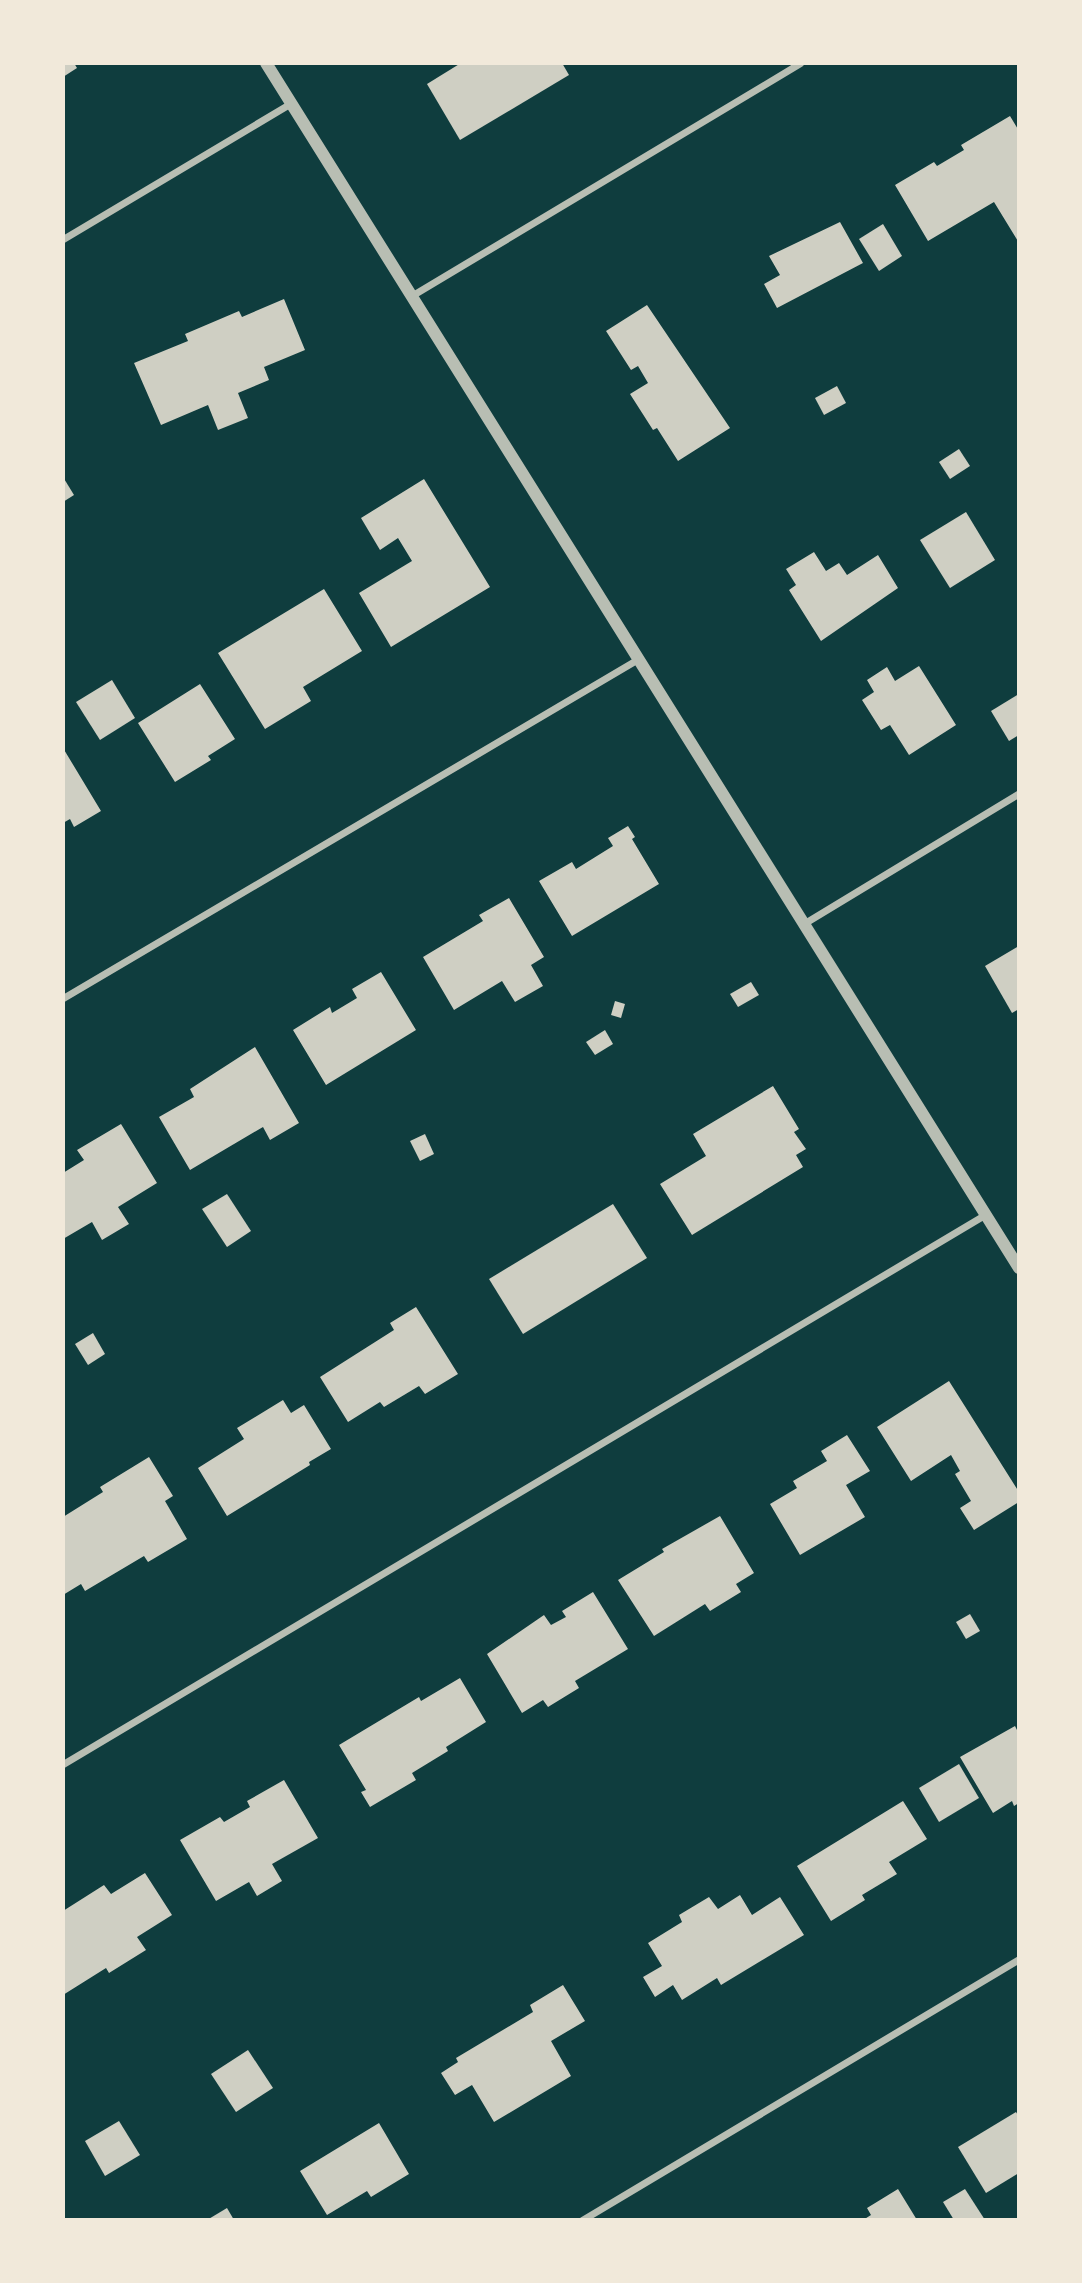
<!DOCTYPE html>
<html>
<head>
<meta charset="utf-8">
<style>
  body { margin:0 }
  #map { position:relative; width:1082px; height:2283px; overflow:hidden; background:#0f3d3e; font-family:Lato,sans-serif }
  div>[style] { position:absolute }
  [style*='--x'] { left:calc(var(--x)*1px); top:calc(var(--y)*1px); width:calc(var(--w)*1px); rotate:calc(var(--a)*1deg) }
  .building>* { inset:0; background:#cfcfc3 }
  .minor>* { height:7px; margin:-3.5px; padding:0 3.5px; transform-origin:3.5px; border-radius:3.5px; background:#b8beb3 }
  .tertiary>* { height:12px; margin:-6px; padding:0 6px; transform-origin:6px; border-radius:6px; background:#b8beb3 }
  span { translate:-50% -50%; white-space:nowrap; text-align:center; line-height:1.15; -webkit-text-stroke:7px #f1e9da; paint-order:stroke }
  .frame { position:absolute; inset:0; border:65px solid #f1e9da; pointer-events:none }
</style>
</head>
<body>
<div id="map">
  <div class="building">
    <div style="clip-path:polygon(63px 63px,74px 63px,77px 68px,63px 77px)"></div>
    <div style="clip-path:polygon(461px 63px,562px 63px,569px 75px,460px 140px,427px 84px)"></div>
    <div style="clip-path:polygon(1010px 116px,1019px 131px,1019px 243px,994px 202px,928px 241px,895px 185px,934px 162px,937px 166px,964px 150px,961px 145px)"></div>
    <div style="clip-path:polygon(840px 222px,863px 263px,777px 308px,764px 284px,780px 275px,769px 256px)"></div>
    <div style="clip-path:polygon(883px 224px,902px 256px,879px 271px,859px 239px)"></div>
    <div style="clip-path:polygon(284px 299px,305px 350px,264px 367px,269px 380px,238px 393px,248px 418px,218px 430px,208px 405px,161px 425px,134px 363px,188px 341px,185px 334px,239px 311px,242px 317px)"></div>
    <div style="clip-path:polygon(647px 305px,730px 428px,678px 461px,657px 428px,653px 430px,630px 394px,648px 383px,638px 366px,631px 370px,606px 331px)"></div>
    <div style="clip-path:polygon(837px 386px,846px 403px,824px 415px,815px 398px)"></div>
    <div style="clip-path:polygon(959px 449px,970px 466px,950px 479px,939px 462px)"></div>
    <div style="clip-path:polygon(63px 477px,74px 495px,63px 502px)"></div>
    <div style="clip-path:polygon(424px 479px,490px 587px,391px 647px,359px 593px,412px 561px,398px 538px,380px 550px,361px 518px)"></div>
    <div style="clip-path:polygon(966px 512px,995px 560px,950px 588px,920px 540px)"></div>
    <div style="clip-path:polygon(814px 552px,826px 571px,839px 563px,847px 575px,878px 555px,898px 588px,821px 641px,789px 590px,796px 585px,786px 569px)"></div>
    <div style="clip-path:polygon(324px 589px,362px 651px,303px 687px,311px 701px,265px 729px,218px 653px)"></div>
    <div style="clip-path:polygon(919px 666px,956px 725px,909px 755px,890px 725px,881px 730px,862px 700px,874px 692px,867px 680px,887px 667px,895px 681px)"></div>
    <div style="clip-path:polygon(112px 680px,135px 718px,100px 740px,76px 702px)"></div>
    <div style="clip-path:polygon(200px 684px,235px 739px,208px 756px,211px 760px,175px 782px,138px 723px)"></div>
    <div style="clip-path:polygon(1019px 694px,1019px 735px,1009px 741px,991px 711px)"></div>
    <div style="clip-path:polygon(63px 748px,101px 811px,74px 827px,70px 819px,63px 823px)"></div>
    <div style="clip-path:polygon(628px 826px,635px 837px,632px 839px,659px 884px,572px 936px,539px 881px,572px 862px,576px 869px,613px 846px,608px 838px)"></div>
    <div style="clip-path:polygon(509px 898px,544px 957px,531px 965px,543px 986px,515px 1002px,502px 981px,454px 1010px,423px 957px,483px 921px,479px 915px)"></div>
    <div style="clip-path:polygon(1019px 946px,1019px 1009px,1012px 1013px,985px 966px)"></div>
    <div style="clip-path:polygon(381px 972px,416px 1030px,326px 1085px,293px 1030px,330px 1007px,332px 1013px,357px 998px,352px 989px)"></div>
    <div style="clip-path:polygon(751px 982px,759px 995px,738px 1007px,730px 994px)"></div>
    <div style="clip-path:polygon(615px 1001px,625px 1004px,621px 1018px,611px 1015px)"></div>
    <div style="clip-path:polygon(605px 1030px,613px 1044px,595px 1055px,586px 1042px)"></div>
    <div style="clip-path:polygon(255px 1047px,299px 1123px,270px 1140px,263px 1127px,190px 1170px,159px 1117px,194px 1097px,190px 1089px)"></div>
    <div style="clip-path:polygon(773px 1086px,799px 1129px,794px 1132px,806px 1149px,796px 1155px,803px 1167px,692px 1235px,660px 1184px,706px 1156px,693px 1134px)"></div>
    <div style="clip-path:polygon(121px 1124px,157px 1183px,118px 1207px,129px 1224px,102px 1240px,92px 1222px,63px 1239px,63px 1173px,84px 1160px,77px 1150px)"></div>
    <div style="clip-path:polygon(425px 1134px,434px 1154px,420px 1161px,410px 1141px)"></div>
    <div style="clip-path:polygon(227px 1194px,251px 1231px,227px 1247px,202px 1209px)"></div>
    <div style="clip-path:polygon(613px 1204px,647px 1258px,523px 1334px,489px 1279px)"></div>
    <div style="clip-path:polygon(416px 1307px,458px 1374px,425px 1394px,419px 1386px,384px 1407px,380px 1402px,348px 1422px,320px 1377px,394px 1330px,390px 1323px)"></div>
    <div style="clip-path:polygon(93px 1333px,105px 1354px,88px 1365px,75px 1344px)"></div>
    <div style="clip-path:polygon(949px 1381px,1019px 1492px,1019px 1502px,974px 1530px,960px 1508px,971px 1501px,955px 1474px,960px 1471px,951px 1455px,911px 1481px,877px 1427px)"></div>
    <div style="clip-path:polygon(283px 1400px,291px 1413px,304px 1405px,331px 1449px,309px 1462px,310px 1465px,227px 1516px,198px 1468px,244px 1439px,237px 1428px)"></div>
    <div style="clip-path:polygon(847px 1435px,870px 1471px,846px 1485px,865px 1517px,800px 1555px,770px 1504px,797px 1488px,793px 1481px,827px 1461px,821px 1451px)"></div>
    <div style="clip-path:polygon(149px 1457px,173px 1496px,165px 1501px,187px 1539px,148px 1562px,144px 1556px,85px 1591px,81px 1584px,63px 1595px,63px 1517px,103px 1492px,100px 1487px)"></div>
    <div style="clip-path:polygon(720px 1516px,754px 1573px,736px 1584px,741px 1592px,710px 1611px,705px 1604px,654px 1636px,618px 1580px,664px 1552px,662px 1549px)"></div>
    <div style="clip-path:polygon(593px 1592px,628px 1649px,575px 1681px,579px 1688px,548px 1707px,543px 1700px,522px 1713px,487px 1654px,544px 1615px,551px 1625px,566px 1617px,562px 1611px)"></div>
    <div style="clip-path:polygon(970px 1614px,980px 1631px,966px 1639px,956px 1622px)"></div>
    <div style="clip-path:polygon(460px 1678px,486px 1722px,446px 1747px,448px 1751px,412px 1773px,416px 1780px,370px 1807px,361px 1792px,366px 1790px,339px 1745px,419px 1697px,421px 1701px)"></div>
    <div style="clip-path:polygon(1015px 1726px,1019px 1734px,1019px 1803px,1014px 1806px,1012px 1801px,993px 1813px,960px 1757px)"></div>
    <div style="clip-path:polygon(959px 1764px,979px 1798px,939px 1822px,919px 1788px)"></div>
    <div style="clip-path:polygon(284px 1780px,318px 1838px,272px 1864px,282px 1881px,257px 1896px,249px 1882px,216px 1901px,180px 1840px,220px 1817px,224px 1822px,250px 1807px,247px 1801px)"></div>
    <div style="clip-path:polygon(903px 1801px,927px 1839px,889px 1862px,897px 1874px,862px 1895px,865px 1900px,831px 1921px,797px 1866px)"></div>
    <div style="clip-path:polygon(145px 1873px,172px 1915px,137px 1937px,146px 1950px,109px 1973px,106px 1968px,63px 1995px,63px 1911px,104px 1885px,111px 1894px)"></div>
    <div style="clip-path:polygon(740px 1895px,752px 1915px,780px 1897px,804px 1935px,721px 1985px,717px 1978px,682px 2000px,673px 1985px,655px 1997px,643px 1977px,662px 1966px,648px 1943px,682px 1922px,679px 1915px,709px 1897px,718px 1909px)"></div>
    <div style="clip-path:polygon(563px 1985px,585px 2021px,551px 2041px,571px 2076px,494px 2122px,472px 2085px,455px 2095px,441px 2073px,458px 2062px,456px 2058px,533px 2012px,530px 2005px)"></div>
    <div style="clip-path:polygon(248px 2050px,273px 2088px,236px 2112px,211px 2074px)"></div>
    <div style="clip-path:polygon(1016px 2112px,1019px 2117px,1019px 2173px,986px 2193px,958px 2147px)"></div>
    <div style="clip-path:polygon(119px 2121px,140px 2155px,105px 2176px,85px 2141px)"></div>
    <div style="clip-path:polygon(379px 2123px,409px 2174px,371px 2197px,367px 2191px,327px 2215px,300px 2171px)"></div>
    <div style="clip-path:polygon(898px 2189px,917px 2220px,863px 2220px,871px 2215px,867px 2208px)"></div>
    <div style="clip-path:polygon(965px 2189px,985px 2220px,954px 2220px,943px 2202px)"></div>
    <div style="clip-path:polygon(227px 2208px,234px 2220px,207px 2220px)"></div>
  </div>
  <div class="minor">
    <div style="--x:63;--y:239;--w:265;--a:-30.8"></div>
    <div style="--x:411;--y:296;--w:453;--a:-30.9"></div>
    <div style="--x:803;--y:924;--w:253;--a:-31.2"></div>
    <div style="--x:63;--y:998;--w:667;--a:-30.52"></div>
    <div style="--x:63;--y:1764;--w:1074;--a:-30.79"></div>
    <div style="--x:582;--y:2220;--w:509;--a:-30.85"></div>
  </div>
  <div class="tertiary">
    <div style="--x:266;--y:63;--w:1421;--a:58"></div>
  </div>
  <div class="frame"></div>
</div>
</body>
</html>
